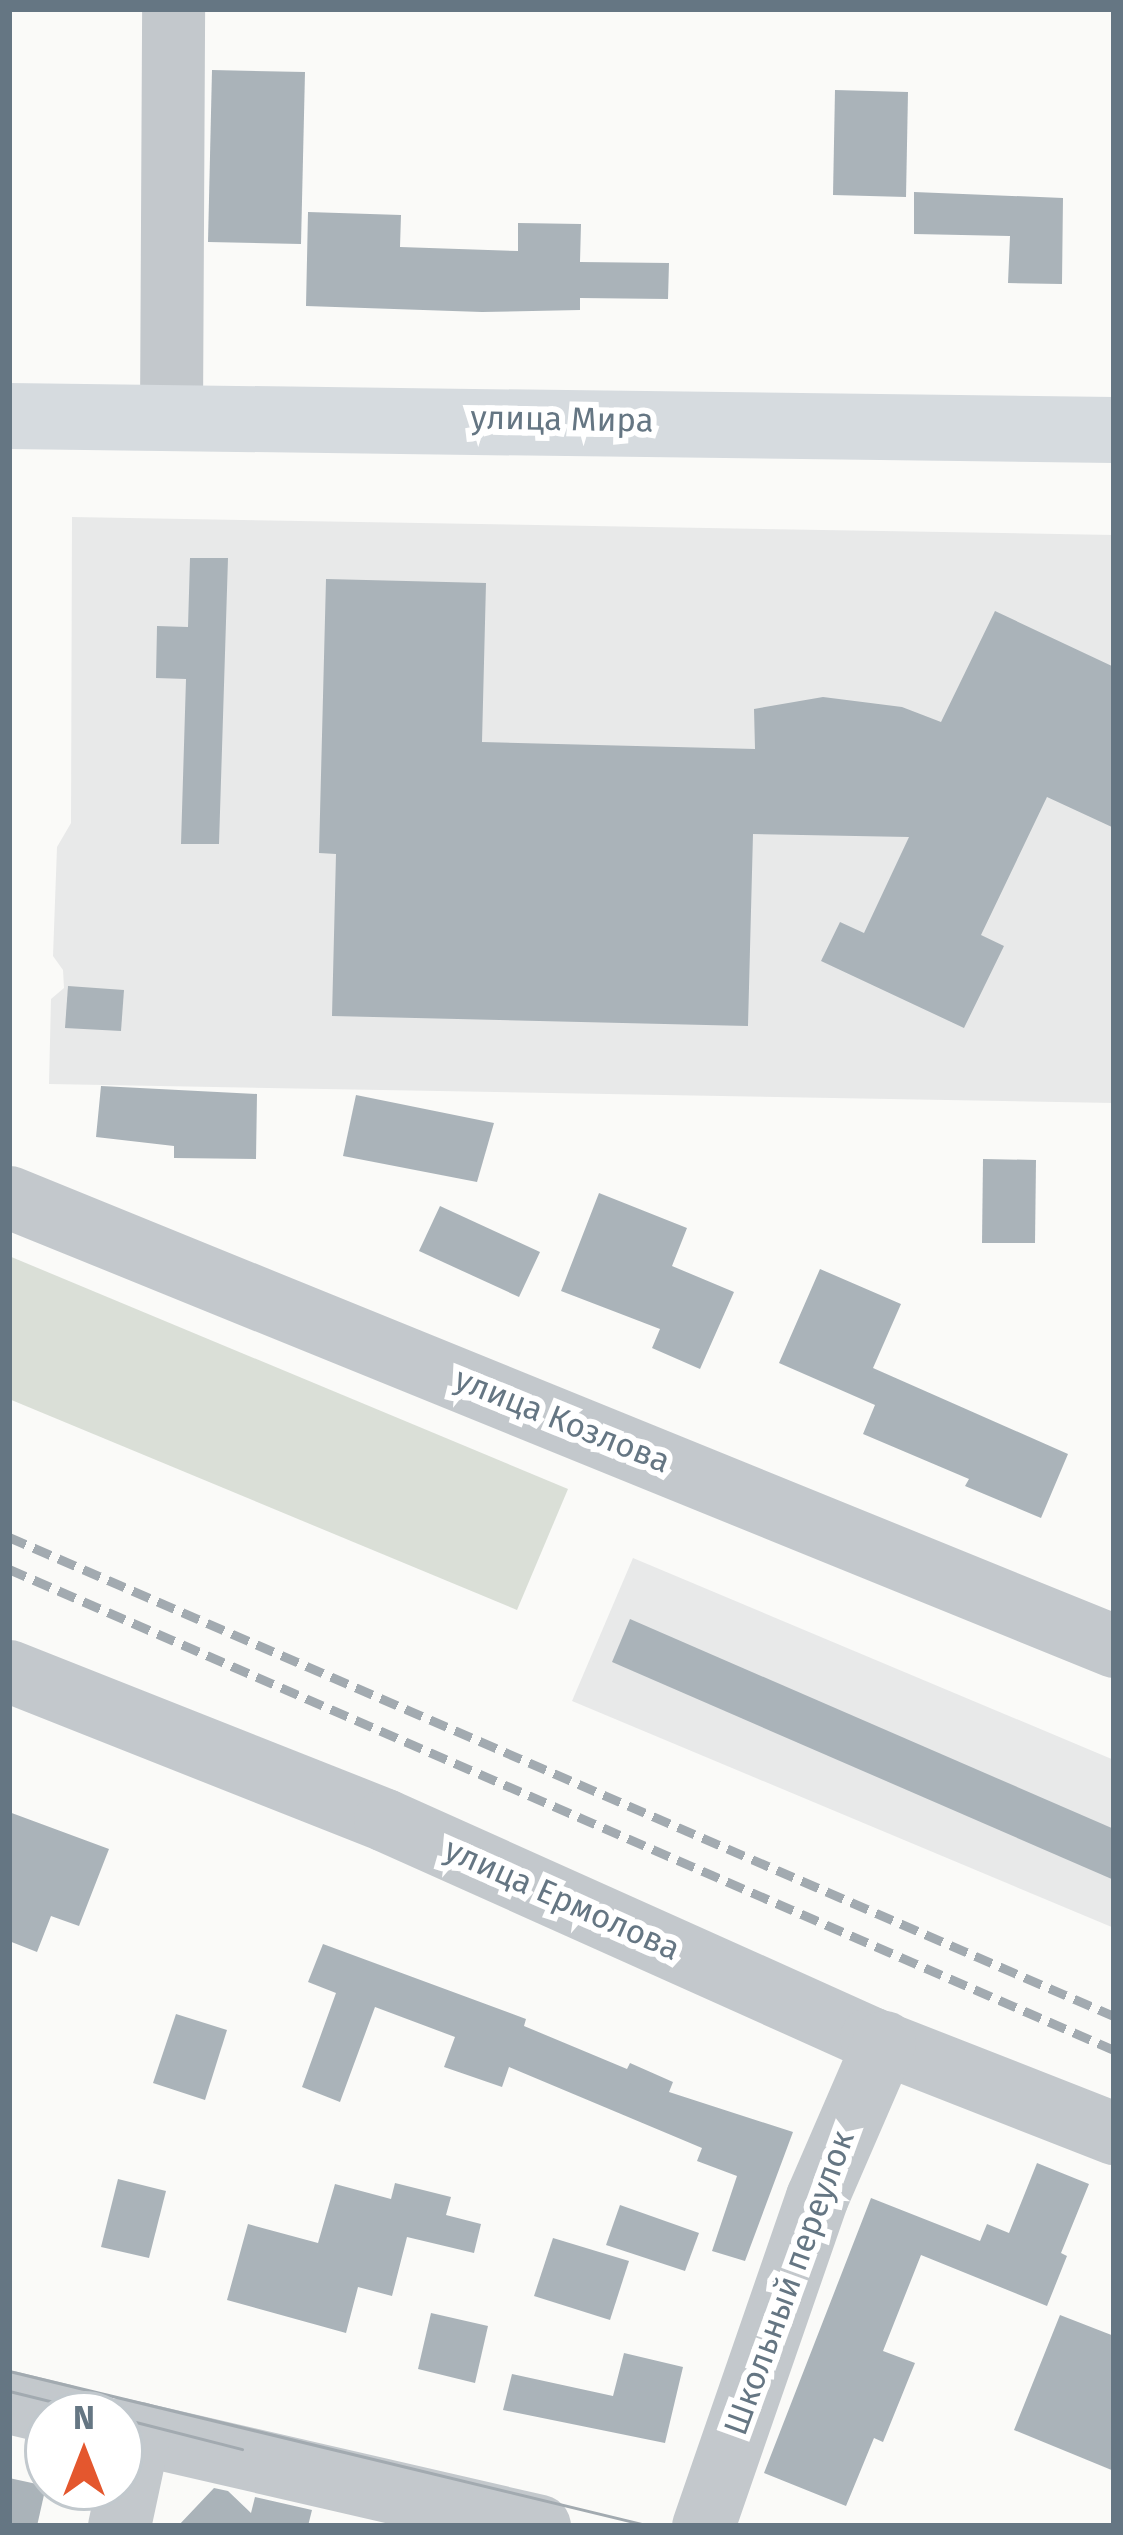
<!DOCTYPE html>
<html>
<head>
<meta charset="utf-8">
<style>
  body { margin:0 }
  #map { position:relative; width:1123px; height:2535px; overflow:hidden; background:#fafaf8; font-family:"Fira Sans",sans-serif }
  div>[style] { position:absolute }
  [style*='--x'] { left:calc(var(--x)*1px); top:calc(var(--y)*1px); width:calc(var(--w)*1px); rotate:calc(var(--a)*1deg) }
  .built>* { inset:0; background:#e8e9e9 }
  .green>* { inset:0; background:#dadfd7 }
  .building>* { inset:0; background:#aab3b9 }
  .minor>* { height:63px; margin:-31.5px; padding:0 31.5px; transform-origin:31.5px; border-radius:31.5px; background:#c3c8cc }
  .major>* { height:66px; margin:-33px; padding:0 33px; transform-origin:33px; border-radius:33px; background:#d6dbdf }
  .tram>* { height:3px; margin:-1.5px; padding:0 1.5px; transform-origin:1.5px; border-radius:1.5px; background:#a2aab0 }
  .rail>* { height:9px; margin-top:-4.5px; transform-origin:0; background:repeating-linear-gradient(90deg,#a2aab0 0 18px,transparent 0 27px) }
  span { translate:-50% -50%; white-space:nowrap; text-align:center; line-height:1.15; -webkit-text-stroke:12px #fff; paint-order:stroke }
  .street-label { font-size:33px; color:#657683 }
  .frame { position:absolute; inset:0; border:12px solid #657683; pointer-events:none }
  .north { position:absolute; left:24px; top:2391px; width:120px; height:120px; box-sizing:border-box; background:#fff; border:3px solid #c1c8cd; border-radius:50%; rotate:0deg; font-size:33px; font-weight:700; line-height:48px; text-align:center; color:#657683 }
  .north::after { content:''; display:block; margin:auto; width:42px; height:54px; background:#e4572e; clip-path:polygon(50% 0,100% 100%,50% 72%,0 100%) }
</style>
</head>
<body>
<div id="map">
  <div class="built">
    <div style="clip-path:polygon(72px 517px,1114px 535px,1114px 1103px,49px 1084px,51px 999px,64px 988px,63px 970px,53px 956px,57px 847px,71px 823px)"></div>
    <div style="clip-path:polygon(633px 1558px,1114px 1760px,1114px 1928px,572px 1701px)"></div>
  </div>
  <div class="green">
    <div style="clip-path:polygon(9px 1256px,568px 1489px,517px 1610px,9px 1399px)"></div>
  </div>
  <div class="building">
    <div style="clip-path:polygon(212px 70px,305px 72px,301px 244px,208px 242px)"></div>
    <div style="clip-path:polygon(835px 90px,908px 92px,906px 197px,833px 195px)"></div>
    <div style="clip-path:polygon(914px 192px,1063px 198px,1062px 284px,1008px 283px,1010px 236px,914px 234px)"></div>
    <div style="clip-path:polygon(308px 212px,401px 215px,400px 247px,518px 251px,518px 223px,581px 224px,580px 262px,669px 263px,668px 299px,580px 298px,580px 310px,482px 312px,306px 306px)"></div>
    <div style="clip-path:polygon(190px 558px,228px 558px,219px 844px,181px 844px,186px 679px,156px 678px,157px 626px,188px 627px)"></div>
    <div style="clip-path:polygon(326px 579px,486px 583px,482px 742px,755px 749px,754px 709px,823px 697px,902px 707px,941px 722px,995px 611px,1114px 667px,1114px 828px,1047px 797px,981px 935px,1004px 946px,964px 1028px,821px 961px,840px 922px,864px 933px,909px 837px,753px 834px,748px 1026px,332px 1016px,336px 854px,319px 853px)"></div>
    <div style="clip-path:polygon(68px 986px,124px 990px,121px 1031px,65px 1028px)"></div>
    <div style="clip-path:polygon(101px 1086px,257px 1094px,256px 1159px,174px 1158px,174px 1146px,96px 1137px)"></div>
    <div style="clip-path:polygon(356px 1095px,494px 1123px,477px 1182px,343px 1156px)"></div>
    <div style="clip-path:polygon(983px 1159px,1036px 1160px,1035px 1243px,982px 1243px)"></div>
    <div style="clip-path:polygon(599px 1193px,687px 1228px,672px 1266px,734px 1292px,700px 1369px,652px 1348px,660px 1329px,561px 1291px)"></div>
    <div style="clip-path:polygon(440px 1206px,540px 1252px,519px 1297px,419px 1251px)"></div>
    <div style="clip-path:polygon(820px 1269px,901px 1304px,873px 1368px,1068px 1454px,1041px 1518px,965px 1486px,969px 1479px,863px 1434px,875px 1405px,779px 1363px)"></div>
    <div style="clip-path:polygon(630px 1619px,1114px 1829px,1114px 1880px,612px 1662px)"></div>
    <div style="clip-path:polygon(9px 1812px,109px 1849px,79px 1926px,51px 1916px,37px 1952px,9px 1941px)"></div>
    <div style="clip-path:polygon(323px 1944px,526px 2019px,524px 2026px,627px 2069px,630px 2063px,673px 2082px,669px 2092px,793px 2132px,745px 2261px,712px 2251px,737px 2176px,697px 2161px,702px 2148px,509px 2067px,502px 2087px,444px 2067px,455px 2037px,375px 2007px,340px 2102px,302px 2087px,336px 1993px,308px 1982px)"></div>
    <div style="clip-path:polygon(176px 2014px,227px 2030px,205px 2100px,153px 2083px)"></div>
    <div style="clip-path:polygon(1037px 2163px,1089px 2184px,1061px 2253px,1067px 2256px,1047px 2306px,921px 2255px,883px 2351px,915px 2363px,883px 2442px,874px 2438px,846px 2506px,764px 2473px,871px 2198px,980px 2241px,987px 2224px,1009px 2233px)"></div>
    <div style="clip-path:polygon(118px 2179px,166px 2191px,149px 2258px,101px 2247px)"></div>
    <div style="clip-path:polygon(395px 2183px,451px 2197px,446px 2215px,481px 2224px,474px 2253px,407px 2237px,392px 2296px,358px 2287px,346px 2333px,227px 2300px,248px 2224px,318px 2243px,335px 2184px,391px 2199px)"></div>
    <div style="clip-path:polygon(620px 2205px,699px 2233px,685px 2271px,606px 2245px)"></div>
    <div style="clip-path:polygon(553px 2238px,629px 2261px,610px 2320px,534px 2296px)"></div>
    <div style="clip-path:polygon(431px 2313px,488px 2326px,475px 2383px,418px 2369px)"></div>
    <div style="clip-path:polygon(1060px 2315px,1114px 2336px,1114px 2471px,1014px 2430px)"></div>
    <div style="clip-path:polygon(624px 2353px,683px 2367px,665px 2443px,503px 2410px,512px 2374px,613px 2396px)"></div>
    <div style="clip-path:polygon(9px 2478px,46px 2486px,37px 2526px,9px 2526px)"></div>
    <div style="clip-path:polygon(214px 2488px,228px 2491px,251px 2513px,255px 2497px,312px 2510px,308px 2526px,178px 2526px)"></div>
  </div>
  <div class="minor">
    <div style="--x:171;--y:415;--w:406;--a:-89.7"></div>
    <div style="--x:9;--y:1197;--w:1193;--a:22.11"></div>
    <div style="--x:9;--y:1671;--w:404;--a:21.6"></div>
    <div style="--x:385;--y:1820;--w:533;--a:24.16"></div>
    <div style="--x:871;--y:2038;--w:261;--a:21.4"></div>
    <div style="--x:9;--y:2402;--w:56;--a:13.5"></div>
    <div style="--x:120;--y:2429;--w:430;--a:13"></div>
    <div style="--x:119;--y:2526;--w:95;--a:-77.9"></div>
    <div style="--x:703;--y:2526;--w:348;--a:-70.9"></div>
    <div style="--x:817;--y:2197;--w:169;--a:-66.6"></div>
  </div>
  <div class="major">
    <div style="--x:9;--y:416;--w:1105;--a:0.73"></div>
  </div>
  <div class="tram">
    <div style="--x:9;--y:2371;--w:659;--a:13.59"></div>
    <div style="--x:9;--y:2391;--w:101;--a:13.8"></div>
    <div style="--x:120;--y:2418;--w:126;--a:14.3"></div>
  </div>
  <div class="rail">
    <div style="--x:9;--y:1537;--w:1204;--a:23.44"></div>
    <div style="--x:9;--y:1569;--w:1205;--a:23.52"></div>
  </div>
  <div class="street-label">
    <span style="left:562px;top:420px;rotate:1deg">улица Мира</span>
    <span style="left:562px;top:1421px;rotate:22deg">улица Козлова</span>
    <span style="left:562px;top:1900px;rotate:24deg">улица Ермолова</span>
    <span style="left:790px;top:2283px;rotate:-70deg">Школьный переулок</span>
  </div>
  <div class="frame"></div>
  <div class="north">N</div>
</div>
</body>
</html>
